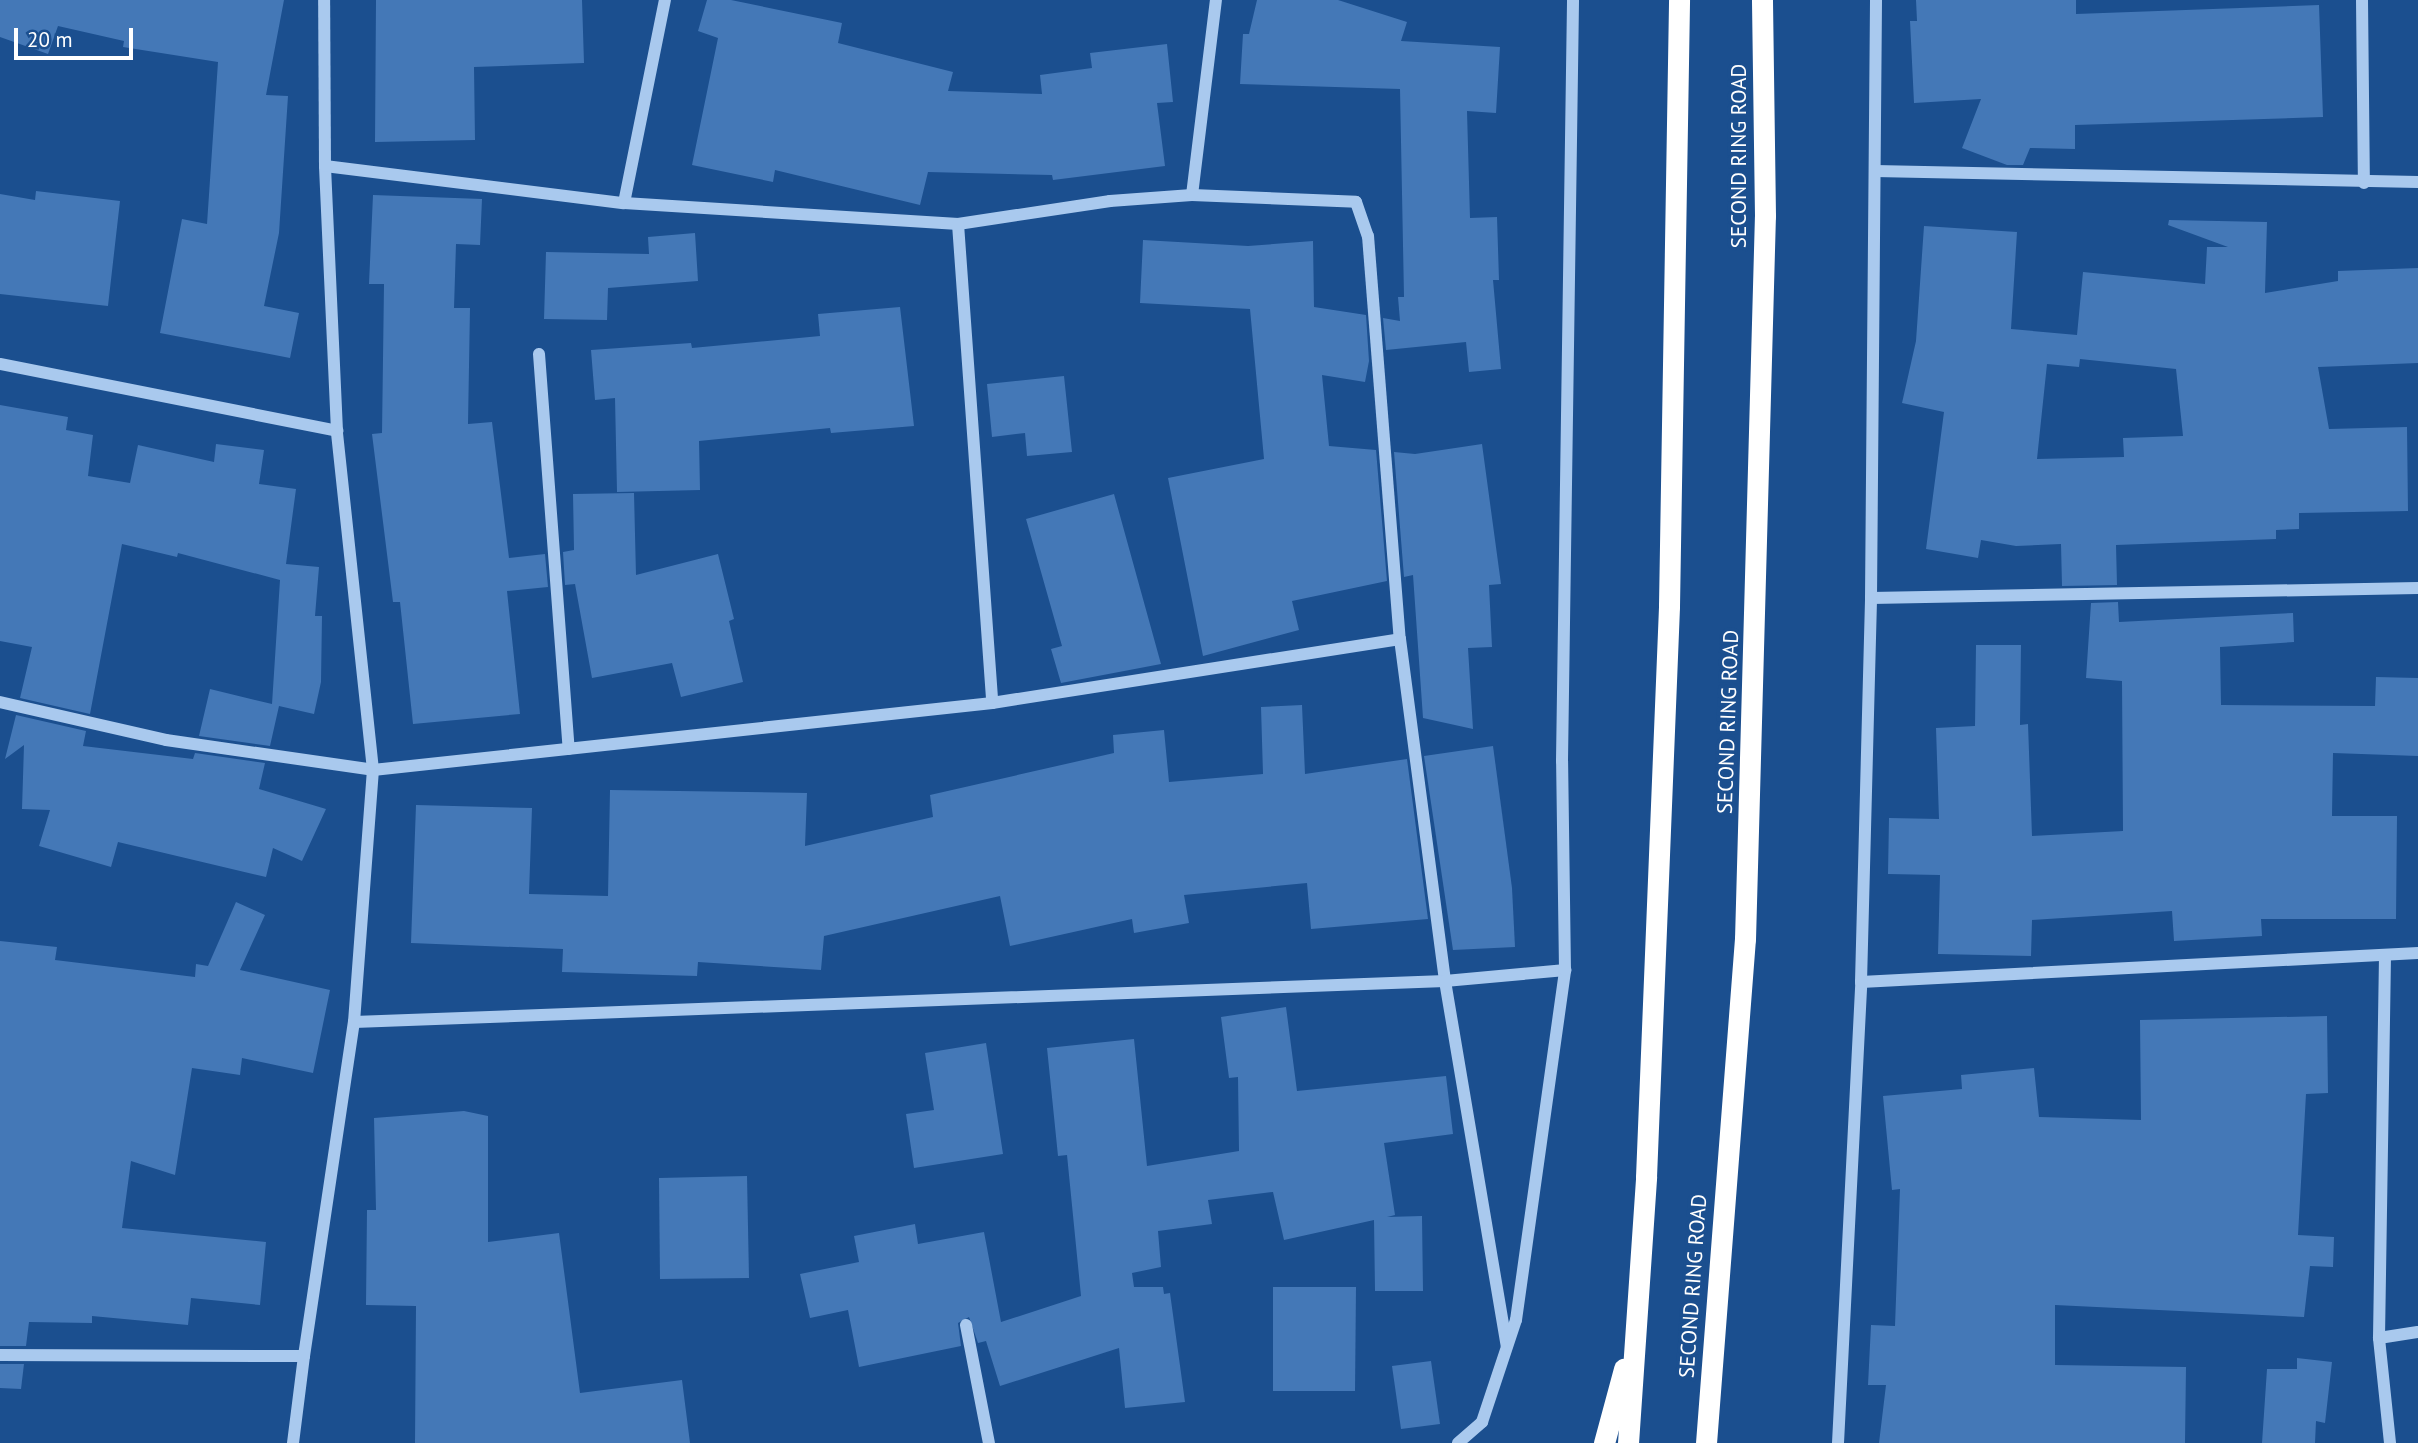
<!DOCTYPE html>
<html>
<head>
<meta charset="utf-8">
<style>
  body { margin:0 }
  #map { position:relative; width:2418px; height:1443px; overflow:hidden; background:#1b4f8f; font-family:"PT Sans",sans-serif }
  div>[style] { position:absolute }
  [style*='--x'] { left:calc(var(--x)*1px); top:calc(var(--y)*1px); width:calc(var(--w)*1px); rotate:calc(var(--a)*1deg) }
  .building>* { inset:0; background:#4478b7 }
  .minor>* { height:12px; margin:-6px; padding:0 6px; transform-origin:6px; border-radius:6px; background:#a9c9ee }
  .highway>* { height:21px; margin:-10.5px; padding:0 10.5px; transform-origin:10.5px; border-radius:10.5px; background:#fff }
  span { translate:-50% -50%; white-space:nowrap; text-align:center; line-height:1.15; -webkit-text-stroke:7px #1b4f8f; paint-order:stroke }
  .street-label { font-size:21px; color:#fff }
  .scale { position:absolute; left:14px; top:28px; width:119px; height:32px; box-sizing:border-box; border:4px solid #fff; border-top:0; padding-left:9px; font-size:21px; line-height:24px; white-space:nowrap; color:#fff; -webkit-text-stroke:5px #1b4f8f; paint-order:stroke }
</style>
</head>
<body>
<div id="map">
  <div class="building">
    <div style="clip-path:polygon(0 0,284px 0,266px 95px,288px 96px,279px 233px,264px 306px,299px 313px,290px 358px,160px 333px,182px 219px,207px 224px,218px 62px,123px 47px,124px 41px,58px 26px,48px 54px,0 37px)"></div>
    <div style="clip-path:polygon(376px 0,582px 0,584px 63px,474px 67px,475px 140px,375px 142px)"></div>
    <div style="clip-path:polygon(707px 0,731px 0,842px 23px,838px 43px,953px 72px,948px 91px,1042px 94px,1040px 75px,1092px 68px,1090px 53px,1167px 44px,1173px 102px,1157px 103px,1165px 166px,1053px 180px,1052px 175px,928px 172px,920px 205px,775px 170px,773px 182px,692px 165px,718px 38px,698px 31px)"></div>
    <div style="clip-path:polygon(1257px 0,1338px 0,1407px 22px,1401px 41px,1500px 47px,1496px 113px,1467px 111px,1470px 218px,1497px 217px,1499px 280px,1493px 280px,1501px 369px,1469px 372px,1466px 342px,1386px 350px,1383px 318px,1400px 321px,1398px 297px,1404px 297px,1400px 89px,1240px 84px,1243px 34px,1249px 34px)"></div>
    <div style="clip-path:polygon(1916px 0,2076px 0,2076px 14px,2319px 5px,2323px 117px,2075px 125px,2075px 149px,2030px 148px,2023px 165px,2007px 165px,1962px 148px,1981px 99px,1914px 103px,1910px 21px,1917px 21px)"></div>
    <div style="clip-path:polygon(36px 191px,120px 201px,108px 306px,0 294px,0 194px,35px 200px)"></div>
    <div style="clip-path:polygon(373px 195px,482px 199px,480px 245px,456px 244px,454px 308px,470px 308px,468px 424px,492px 422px,509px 558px,545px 554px,548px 587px,507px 591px,520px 714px,413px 724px,400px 602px,393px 602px,372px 434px,382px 433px,384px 284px,369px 284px)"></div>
    <div style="clip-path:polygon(evenodd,2169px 220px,2267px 222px,2265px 293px,2338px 281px,2338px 271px,2418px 268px,2418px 363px,2318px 367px,2329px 429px,2407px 427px,2408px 511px,2299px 513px,2299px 529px,2276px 530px,2276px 539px,2116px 545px,2117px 585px,2062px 586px,2061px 544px,2016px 546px,1981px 540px,1978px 558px,1926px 549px,1944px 412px,1902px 403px,1916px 341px,1924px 226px,2017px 232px,2011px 329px,2077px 335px,2083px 272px,2205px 284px,2207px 247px,2228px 247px,2168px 225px,2169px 220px,2080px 359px,2176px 369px,2183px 436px,2123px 438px,2124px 457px,2037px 459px,2047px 364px,2079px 367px,2080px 359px)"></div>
    <div style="clip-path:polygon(695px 233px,698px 281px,608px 288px,607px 320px,544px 319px,546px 252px,649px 254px,648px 237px)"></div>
    <div style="clip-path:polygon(1143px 240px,1248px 246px,1313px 241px,1314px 307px,1366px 315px,1369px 361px,1365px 382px,1322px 375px,1329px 446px,1376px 450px,1387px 581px,1292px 601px,1299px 630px,1203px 656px,1168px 478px,1264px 459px,1250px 309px,1140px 303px)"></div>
    <div style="clip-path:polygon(900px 307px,914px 426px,831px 433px,830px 428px,699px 441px,700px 490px,617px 492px,615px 398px,595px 400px,591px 350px,691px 343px,692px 348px,820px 336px,818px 314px)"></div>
    <div style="clip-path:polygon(1064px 376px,1072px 452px,1027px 456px,1025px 433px,992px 437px,987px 384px)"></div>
    <div style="clip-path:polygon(0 405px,68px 417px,66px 430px,93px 435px,88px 476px,130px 483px,138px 445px,214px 462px,216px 444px,264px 450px,259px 484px,296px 489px,286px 564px,319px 567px,315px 616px,322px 616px,321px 682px,314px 714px,279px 706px,270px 746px,199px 736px,210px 689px,272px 704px,280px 580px,178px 553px,177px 557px,122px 544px,90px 714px,20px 698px,32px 647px,0 641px)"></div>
    <div style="clip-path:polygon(1482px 444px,1501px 584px,1489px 585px,1492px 647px,1468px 648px,1473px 729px,1423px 718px,1413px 575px,1404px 577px,1394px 452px,1415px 454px)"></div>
    <div style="clip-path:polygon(634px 493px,636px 575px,718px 554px,734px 619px,729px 621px,743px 682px,681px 697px,672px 663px,592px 678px,575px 584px,565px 585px,563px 552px,574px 550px,573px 494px)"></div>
    <div style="clip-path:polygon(1114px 494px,1161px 664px,1061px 683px,1051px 649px,1062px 646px,1026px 519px)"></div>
    <div style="clip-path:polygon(2118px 602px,2119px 622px,2293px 613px,2294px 642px,2220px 647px,2221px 705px,2375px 706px,2376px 677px,2418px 678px,2418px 756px,2333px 753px,2332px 816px,2397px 816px,2396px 919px,2261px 919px,2262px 936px,2174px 941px,2172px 911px,2032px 920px,2031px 956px,1938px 954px,1940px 875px,1888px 874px,1889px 818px,1939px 819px,1936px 728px,1975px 726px,1976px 645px,2021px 645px,2020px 725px,2028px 724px,2032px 836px,2123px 831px,2122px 681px,2086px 678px,2091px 603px)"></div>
    <div style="clip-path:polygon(1302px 705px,1305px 774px,1407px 759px,1428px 919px,1311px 929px,1307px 883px,1184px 895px,1189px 923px,1134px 933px,1132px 919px,1010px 946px,1000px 896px,824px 936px,821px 970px,698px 962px,697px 976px,562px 972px,563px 949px,411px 943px,416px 805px,532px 808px,529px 894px,608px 896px,610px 790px,807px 793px,805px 846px,933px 817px,930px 795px,1114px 753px,1113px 735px,1164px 730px,1169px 782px,1263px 774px,1261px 707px)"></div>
    <div style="clip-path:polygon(16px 715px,86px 731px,83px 746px,193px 759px,195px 753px,265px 763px,259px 789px,326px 809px,302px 861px,273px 848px,266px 877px,118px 842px,111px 867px,39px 846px,50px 810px,22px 809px,24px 745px,5px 759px)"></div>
    <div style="clip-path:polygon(1493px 746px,1512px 888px,1515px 947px,1453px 950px,1424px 756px)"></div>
    <div style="clip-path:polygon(236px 902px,265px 915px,240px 970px,330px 990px,313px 1073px,242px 1058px,240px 1075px,192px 1068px,175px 1175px,131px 1161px,122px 1228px,266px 1242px,260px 1305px,191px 1298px,188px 1325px,92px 1316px,92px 1323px,29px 1322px,26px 1346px,0 1346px,0 941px,57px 947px,55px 960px,195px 977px,196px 964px,208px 966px)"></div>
    <div style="clip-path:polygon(1286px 1007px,1297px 1091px,1446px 1076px,1453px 1134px,1384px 1143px,1395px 1215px,1387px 1217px,1422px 1216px,1423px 1291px,1375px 1291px,1374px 1220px,1284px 1240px,1273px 1192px,1208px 1200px,1212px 1224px,1158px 1231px,1161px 1267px,1132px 1273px,1134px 1287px,1163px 1287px,1164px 1294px,1170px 1293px,1185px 1402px,1125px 1408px,1119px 1348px,1000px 1386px,986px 1341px,978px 1343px,969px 1317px,958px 1323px,961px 1346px,859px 1367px,848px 1310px,810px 1318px,800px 1274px,859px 1262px,854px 1236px,915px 1224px,918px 1244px,984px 1232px,1001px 1322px,1081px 1296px,1067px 1155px,1058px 1156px,1047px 1048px,1134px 1039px,1147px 1166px,1239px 1151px,1238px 1077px,1229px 1078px,1221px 1017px)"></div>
    <div style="clip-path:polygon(2327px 1016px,2328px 1093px,2306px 1094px,2298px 1235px,2334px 1237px,2333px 1267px,2310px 1266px,2304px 1317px,2055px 1305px,2055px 1365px,2186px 1367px,2185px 1443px,1879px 1443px,1886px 1385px,1868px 1385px,1871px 1325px,1895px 1326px,1900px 1189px,1892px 1190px,1883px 1096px,1962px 1089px,1961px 1075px,2034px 1068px,2039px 1117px,2141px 1120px,2140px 1020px)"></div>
    <div style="clip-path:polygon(986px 1043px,1003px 1154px,914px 1168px,906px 1114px,934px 1110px,925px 1053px)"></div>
    <div style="clip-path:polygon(464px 1111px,488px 1116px,488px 1242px,559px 1233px,580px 1393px,682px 1380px,690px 1443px,415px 1443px,416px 1306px,366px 1305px,367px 1210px,376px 1210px,374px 1118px)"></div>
    <div style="clip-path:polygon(747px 1176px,749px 1278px,660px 1279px,659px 1178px)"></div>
    <div style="clip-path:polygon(1273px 1287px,1356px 1287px,1355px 1391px,1273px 1391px)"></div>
    <div style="clip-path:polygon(2297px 1358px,2332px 1362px,2325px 1423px,2316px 1421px,2315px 1443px,2262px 1443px,2267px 1369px,2297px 1369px)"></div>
    <div style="clip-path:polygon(1431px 1361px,1440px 1424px,1401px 1429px,1392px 1366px)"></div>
    <div style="clip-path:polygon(0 1364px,24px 1364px,21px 1389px,0 1388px)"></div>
  </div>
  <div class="minor">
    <div style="--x:2362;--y:0;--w:183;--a:89.4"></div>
    <div style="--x:325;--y:166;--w:301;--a:7.1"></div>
    <div style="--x:624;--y:203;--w:335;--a:3.6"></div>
    <div style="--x:958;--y:224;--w:154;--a:-8.6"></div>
    <div style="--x:1110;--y:201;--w:82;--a:-4.2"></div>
    <div style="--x:1192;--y:195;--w:164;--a:2.4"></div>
    <div style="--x:1356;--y:202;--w:36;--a:71"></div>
    <div style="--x:1368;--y:236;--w:404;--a:85.5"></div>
    <div style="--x:1400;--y:639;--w:345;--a:82.5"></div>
    <div style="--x:1445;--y:981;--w:370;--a:80.4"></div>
    <div style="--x:1875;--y:171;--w:543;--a:1.16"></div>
    <div style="--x:1192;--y:195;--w:196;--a:-83"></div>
    <div style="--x:624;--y:203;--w:207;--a:-78.6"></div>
    <div style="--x:958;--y:224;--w:480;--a:85.9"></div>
    <div style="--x:539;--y:354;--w:396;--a:85.7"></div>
    <div style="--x:0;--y:364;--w:344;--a:11.2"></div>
    <div style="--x:1871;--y:598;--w:547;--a:-1.05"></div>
    <div style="--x:0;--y:702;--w:170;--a:12.9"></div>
    <div style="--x:166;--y:740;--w:209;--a:8.2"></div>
    <div style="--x:373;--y:770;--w:623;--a:-6.18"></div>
    <div style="--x:992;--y:703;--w:413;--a:-8.9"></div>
    <div style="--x:1861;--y:982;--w:558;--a:-2.98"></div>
    <div style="--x:354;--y:1022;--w:1092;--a:-2.15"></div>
    <div style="--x:1445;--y:981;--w:121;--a:-5.2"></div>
    <div style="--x:966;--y:1325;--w:120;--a:79"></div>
    <div style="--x:2379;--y:1338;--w:383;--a:-89.1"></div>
    <div style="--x:0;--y:1355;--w:304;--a:0.2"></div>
    <div style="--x:304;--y:1356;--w:338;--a:-81.5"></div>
    <div style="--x:354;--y:1022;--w:253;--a:-85.7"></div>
    <div style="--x:373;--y:770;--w:341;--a:-96.1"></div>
    <div style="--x:337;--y:431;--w:265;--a:-92.6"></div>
    <div style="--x:325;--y:166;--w:166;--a:-90.3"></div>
    <div style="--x:293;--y:1443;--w:88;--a:-82.8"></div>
    <div style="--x:1458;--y:1443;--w:32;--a:-41"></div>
    <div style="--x:1482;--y:1422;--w:108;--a:-71.6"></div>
    <div style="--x:1516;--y:1320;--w:353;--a:-82"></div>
    <div style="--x:1565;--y:970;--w:209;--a:-90.8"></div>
    <div style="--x:1562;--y:761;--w:761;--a:-89.17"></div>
    <div style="--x:1838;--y:1443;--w:462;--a:-87.1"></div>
    <div style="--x:1861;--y:982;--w:384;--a:-88.5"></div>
    <div style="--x:1871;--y:598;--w:598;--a:-89.52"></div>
    <div style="--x:2390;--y:1443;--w:106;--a:-96"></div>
    <div style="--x:2379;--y:1338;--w:39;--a:-9"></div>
  </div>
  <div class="highway">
    <div style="--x:1604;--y:1443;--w:77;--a:-74.9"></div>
    <div style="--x:1628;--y:1443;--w:267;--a:-86.1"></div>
    <div style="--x:1646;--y:1177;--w:571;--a:-87.69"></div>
    <div style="--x:1669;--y:606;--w:606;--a:-89.05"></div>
    <div style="--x:1706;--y:1443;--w:506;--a:-85.58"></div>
    <div style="--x:1745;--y:939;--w:723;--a:-88.42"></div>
    <div style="--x:1765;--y:216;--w:216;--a:-90.8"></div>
  </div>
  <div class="street-label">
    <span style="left:1739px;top:156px;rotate:-90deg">SECOND RING ROAD</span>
    <span style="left:1728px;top:722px;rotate:-88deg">SECOND RING ROAD</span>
    <span style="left:1693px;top:1286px;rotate:-86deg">SECOND RING ROAD</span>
  </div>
  <div class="scale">20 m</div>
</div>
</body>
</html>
